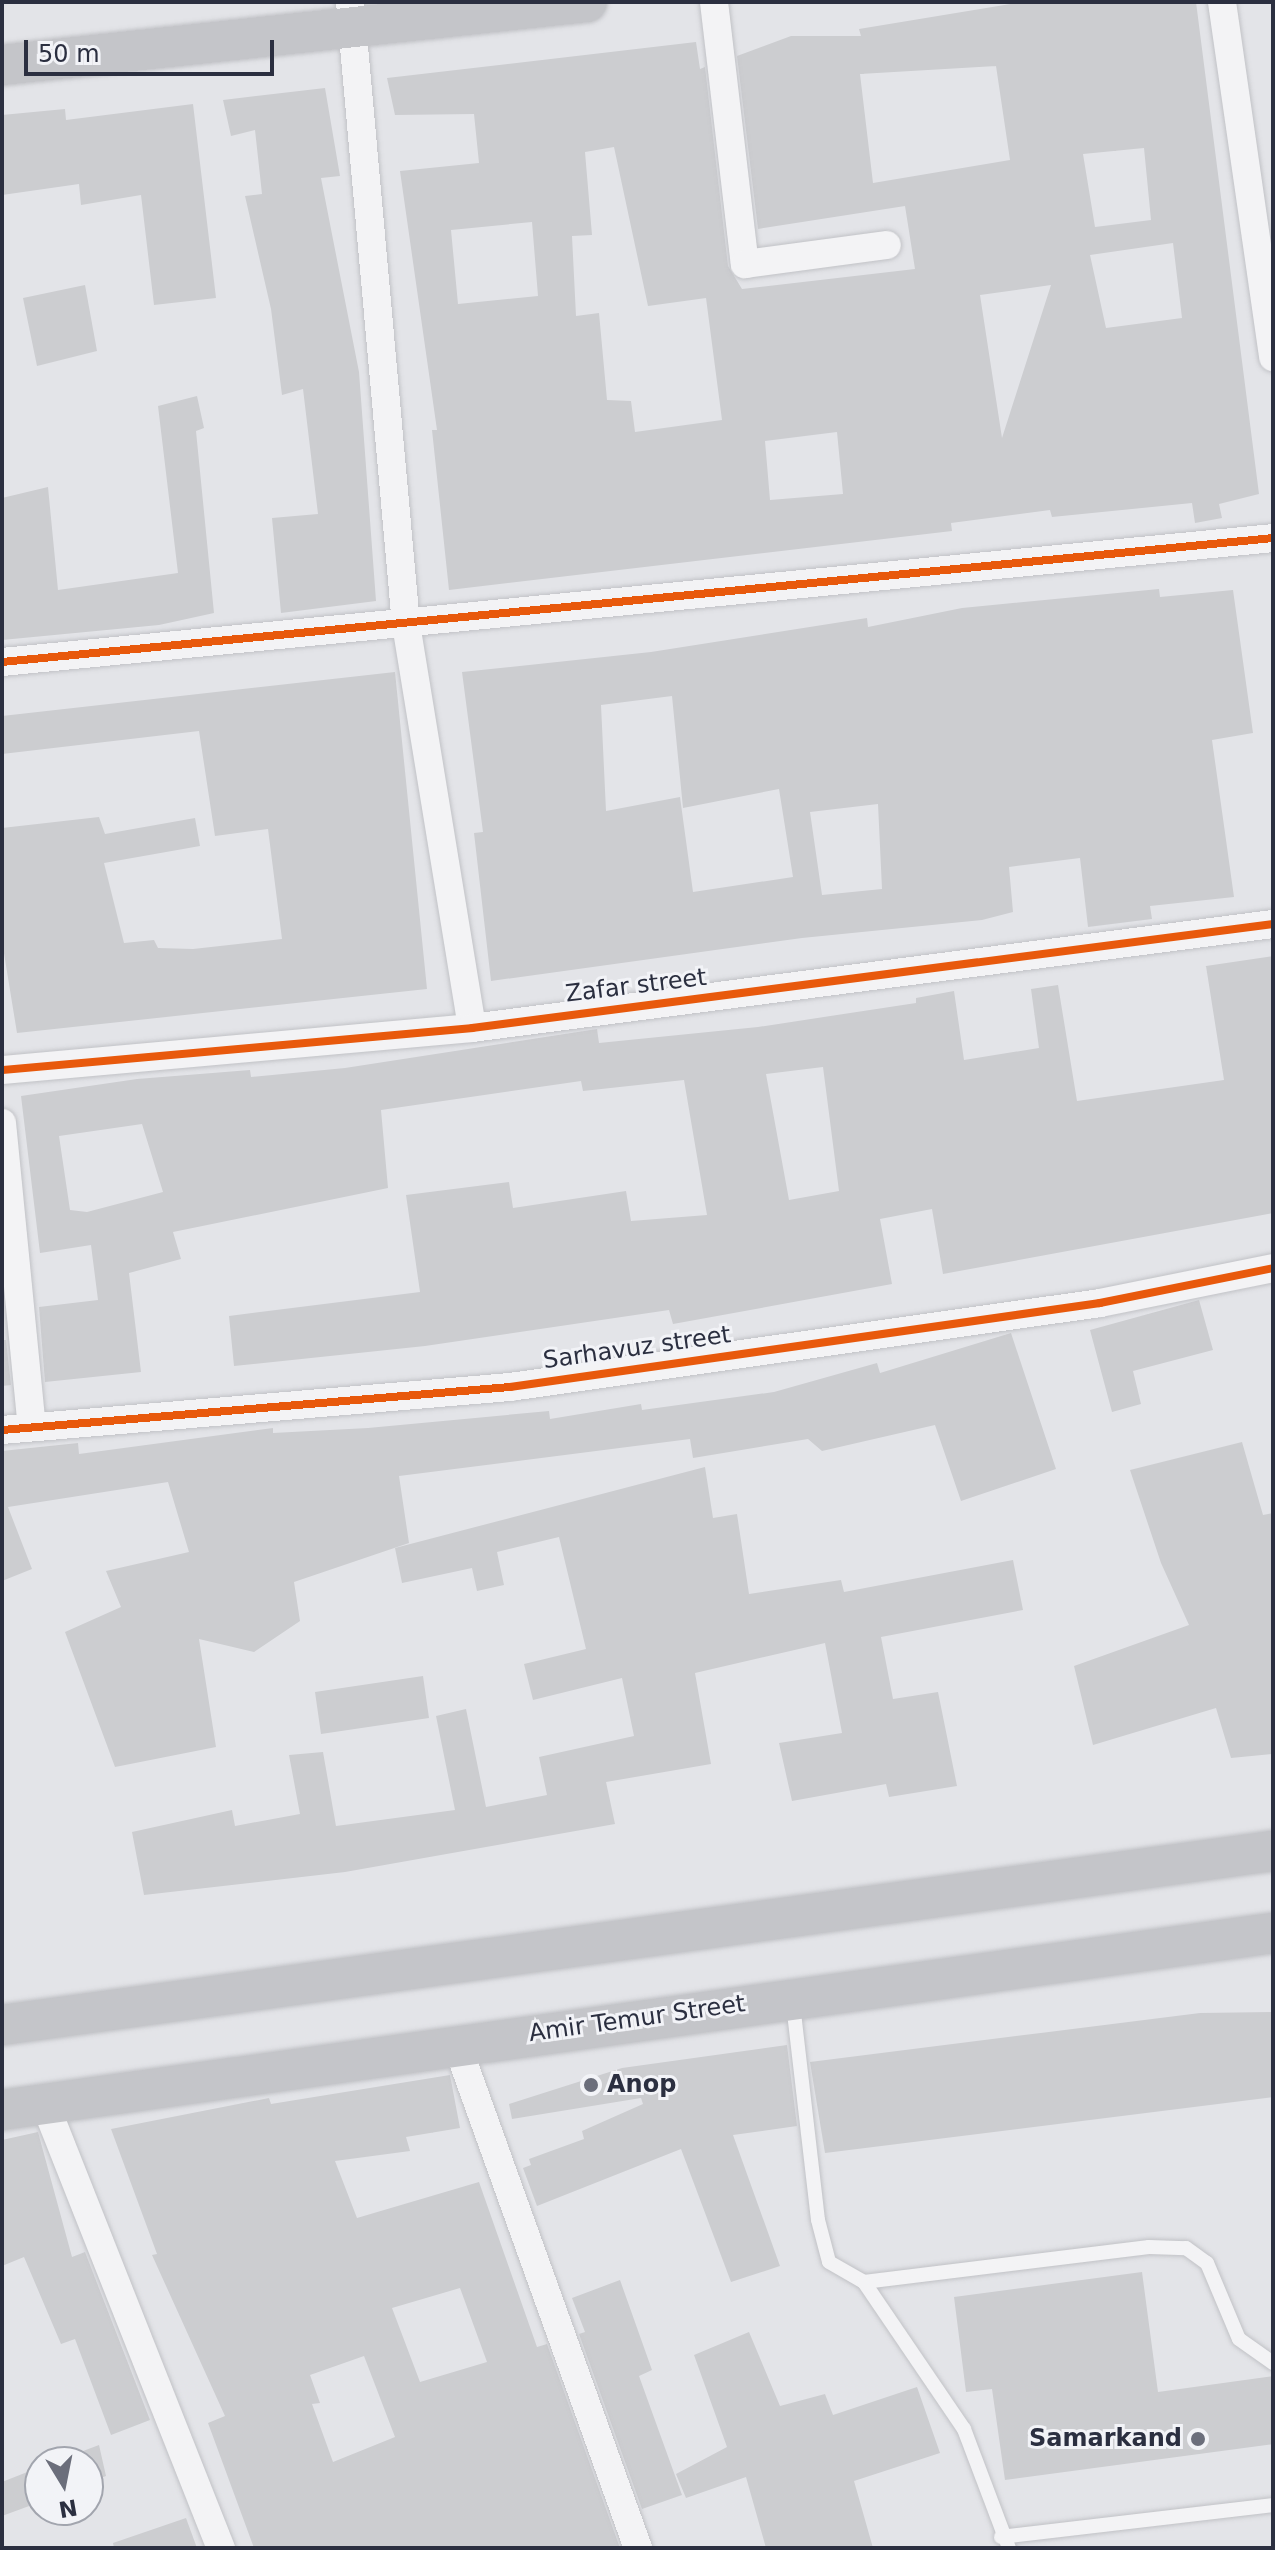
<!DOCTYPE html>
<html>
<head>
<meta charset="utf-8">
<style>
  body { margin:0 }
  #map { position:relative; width:1275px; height:2550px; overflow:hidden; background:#e3e4e8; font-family:"DejaVu Sans",sans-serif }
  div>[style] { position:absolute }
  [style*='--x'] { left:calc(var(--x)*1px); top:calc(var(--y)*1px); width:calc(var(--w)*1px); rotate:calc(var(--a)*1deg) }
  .building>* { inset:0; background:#cccdd0 }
  .roads { filter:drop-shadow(0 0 2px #c1c2c6) drop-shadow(0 0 2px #c1c2c6) }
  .service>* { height:14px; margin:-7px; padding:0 7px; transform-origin:7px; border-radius:7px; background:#f3f3f5 }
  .minor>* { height:28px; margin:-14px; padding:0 14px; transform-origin:14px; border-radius:14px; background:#f3f3f5 }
  .secondary>* { height:40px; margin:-20px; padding:0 20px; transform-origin:20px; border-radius:20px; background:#c4c5c9 }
  .cycleway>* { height:8px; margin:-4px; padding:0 4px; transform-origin:4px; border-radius:4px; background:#e8590c }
  .dots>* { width:22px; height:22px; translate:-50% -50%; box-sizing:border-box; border:4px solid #f2f3f7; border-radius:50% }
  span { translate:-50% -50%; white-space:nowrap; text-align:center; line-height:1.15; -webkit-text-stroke:6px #f2f3f7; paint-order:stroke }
  .street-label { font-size:24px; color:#2b2f40 }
  .poi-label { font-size:24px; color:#2b2f40; font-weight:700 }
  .left { translate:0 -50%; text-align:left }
  .right { translate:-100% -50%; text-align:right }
  .frame { position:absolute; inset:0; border:4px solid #2b2f40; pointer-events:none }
  .north { position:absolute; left:24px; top:2446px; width:80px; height:80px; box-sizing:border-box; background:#f2f3f7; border:2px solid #a2a5ae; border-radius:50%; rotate:170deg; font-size:22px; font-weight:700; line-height:32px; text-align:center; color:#2b2f40 }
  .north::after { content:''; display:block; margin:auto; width:28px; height:36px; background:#6b6e7b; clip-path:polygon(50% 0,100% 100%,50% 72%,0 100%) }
  .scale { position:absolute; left:24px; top:40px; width:250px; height:36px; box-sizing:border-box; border:4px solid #2b2f40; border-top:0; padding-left:10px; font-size:24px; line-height:28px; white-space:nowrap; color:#2b2f40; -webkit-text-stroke:6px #f2f3f7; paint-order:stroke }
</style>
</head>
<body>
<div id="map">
  <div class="building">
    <div style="clip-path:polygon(evenodd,1023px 2px,1196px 2px,1259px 494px,1219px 504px,1222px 518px,1195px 523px,1192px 503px,1052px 517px,1050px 510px,951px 523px,952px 531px,449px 590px,432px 430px,437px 430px,400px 171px,479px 163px,474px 114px,395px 115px,387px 78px,696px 42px,700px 69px,705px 67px,728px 266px,742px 289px,915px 269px,905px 206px,758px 229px,737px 56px,791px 36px,861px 36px,859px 29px,1023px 2px,996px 66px,1010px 160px,873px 183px,860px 74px,996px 66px,1023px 2px,614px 147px,648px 306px,706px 298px,722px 420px,635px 432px,631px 401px,607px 400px,599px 313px,576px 316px,572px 236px,592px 235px,585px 152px,614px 147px,1023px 2px,1144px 148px,1151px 220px,1095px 227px,1083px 154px,1144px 148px,1023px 2px,532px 222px,538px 296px,458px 304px,451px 230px,532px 222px,1023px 2px,1173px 243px,1182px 318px,1106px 328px,1090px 255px,1173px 243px,1023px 2px,1051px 285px,1002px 438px,980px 295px,1051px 285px,1023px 2px,837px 432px,843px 494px,770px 500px,765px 441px,837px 432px)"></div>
    <div style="clip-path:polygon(325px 88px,340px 176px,321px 178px,359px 372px,376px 601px,281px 613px,272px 518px,318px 514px,303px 389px,282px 395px,271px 309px,245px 196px,262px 194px,255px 130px,231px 136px,223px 100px)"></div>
    <div style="clip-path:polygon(193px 104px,216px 298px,154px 305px,141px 195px,81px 205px,79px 184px,2px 195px,2px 115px,65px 109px,66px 120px)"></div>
    <div style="clip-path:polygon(85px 285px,97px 351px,37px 366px,23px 298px)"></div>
    <div style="clip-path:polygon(197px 396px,204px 428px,196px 431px,214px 613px,159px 625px,2px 640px,2px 498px,48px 487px,58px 590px,178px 573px,158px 406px)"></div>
    <div style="clip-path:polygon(evenodd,1159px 589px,1160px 597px,1233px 590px,1253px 733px,1212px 740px,1234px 897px,1150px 906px,1152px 919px,1088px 927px,1080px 858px,1009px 867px,1013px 912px,982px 920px,802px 938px,491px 981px,474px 833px,483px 832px,462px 672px,651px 652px,867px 618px,868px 627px,962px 608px,1159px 589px,672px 696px,683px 808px,779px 789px,793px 877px,693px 892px,680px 797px,606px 811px,601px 705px,672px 696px,1159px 589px,878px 804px,882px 889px,822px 895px,810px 812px,878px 804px)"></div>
    <div style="clip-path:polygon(395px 672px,427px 989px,17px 1033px,2px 941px,2px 828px,99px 817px,105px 834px,195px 818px,200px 846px,104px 863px,124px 943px,154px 940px,158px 948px,193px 949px,282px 939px,268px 829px,215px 836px,199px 731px,2px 754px,2px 716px)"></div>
    <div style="clip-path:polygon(evenodd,1273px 956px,1273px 1213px,943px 1274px,932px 1209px,880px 1219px,892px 1284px,673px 1324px,669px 1310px,425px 1346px,234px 1366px,229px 1316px,420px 1292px,406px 1195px,509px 1182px,513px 1208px,626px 1191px,631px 1221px,707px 1215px,684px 1080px,583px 1091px,581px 1081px,381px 1110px,388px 1188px,173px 1232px,181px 1259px,129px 1273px,141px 1372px,45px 1382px,39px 1307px,98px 1300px,91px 1245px,40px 1253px,21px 1096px,137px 1079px,250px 1070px,251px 1077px,345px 1068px,597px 1029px,599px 1043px,758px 1027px,916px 1003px,916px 998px,954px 991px,964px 1060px,1039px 1048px,1031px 989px,1058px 985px,1077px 1101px,1224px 1080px,1206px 966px,1273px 956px,823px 1067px,839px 1191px,789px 1200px,766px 1074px,823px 1067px,1273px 956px,142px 1124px,163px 1192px,87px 1212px,70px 1210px,59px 1136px,142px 1124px)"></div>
    <div style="clip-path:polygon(1199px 1300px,1213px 1350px,1133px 1371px,1141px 1404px,1112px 1412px,1090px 1330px)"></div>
    <div style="clip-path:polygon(1011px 1333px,1056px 1469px,961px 1501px,935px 1425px,822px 1451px,808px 1439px,693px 1458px,690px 1439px,399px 1476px,409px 1543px,294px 1582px,300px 1621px,254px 1652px,199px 1639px,216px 1747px,115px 1767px,65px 1632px,121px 1607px,106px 1571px,189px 1552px,168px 1482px,8px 1507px,32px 1569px,2px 1581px,2px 1451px,78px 1443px,79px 1454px,273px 1428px,273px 1433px,368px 1428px,549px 1411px,550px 1419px,641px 1404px,642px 1410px,774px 1392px,877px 1363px,880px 1373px)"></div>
    <div style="clip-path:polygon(2px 1340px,6px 1340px,11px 1385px,2px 1386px)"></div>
    <div style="clip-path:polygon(1242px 1442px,1263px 1515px,1273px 1513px,1273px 1754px,1231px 1758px,1216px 1708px,1093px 1745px,1074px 1666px,1189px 1625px,1161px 1563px,1130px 1470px)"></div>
    <div style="clip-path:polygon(705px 1467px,713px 1518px,737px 1514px,749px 1594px,841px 1580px,844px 1592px,1013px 1560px,1023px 1610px,881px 1637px,893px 1699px,938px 1692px,957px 1786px,889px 1797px,886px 1784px,792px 1801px,779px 1743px,842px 1733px,825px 1643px,695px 1673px,711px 1764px,606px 1782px,615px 1824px,345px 1872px,144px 1895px,132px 1832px,232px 1810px,235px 1826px,300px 1814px,289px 1755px,323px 1752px,336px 1826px,455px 1810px,436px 1716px,466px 1709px,486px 1807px,547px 1795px,539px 1757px,634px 1736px,622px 1678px,533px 1700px,524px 1664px,586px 1649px,559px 1537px,497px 1552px,504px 1585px,477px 1591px,472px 1568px,402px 1583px,395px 1548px)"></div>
    <div style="clip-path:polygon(423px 1676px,429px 1718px,321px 1734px,315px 1692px)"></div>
    <div style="clip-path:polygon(1273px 2012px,1273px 2097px,825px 2153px,810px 2062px,1200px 2013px)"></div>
    <div style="clip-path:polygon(787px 2045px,797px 2126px,733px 2135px,780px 2266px,731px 2282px,681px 2149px,537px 2206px,523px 2168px,531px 2165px,529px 2159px,584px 2139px,582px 2131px,643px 2104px,641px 2098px,512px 2119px,509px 2104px,622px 2068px)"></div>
    <div style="clip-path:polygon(evenodd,450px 2075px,460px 2128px,406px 2137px,410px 2151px,335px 2161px,357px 2218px,479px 2182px,537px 2347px,547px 2344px,620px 2548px,254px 2548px,208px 2423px,225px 2416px,152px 2255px,157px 2254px,111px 2129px,269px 2098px,271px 2104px,450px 2075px,460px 2288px,487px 2362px,420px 2382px,392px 2308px,460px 2288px,450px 2075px,364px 2356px,395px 2437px,333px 2462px,312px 2404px,320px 2403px,310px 2375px,364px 2356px)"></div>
    <div style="clip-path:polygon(38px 2132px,72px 2257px,85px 2252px,150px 2420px,111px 2435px,75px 2339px,61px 2344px,24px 2257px,2px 2266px,2px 2140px)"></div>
    <div style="clip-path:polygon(1142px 2272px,1158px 2392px,1273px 2376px,1273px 2444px,1005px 2480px,992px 2389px,966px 2392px,954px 2297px)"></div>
    <div style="clip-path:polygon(620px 2280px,652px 2370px,639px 2376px,682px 2495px,642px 2509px,579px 2334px,585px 2332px,572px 2298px)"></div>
    <div style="clip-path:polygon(749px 2332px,780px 2406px,825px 2394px,833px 2415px,917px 2387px,940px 2453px,854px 2481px,873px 2548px,766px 2548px,746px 2477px,686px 2498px,676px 2474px,727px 2447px,694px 2355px)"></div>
    <div style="clip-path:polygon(99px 2445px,106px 2476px,88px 2483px,88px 2462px,54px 2462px)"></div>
    <div style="clip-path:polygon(40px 2467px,40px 2502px,2px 2516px,2px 2482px)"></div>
    <div style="clip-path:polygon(186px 2518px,197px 2548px,114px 2548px,113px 2543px)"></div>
  </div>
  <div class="roads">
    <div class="service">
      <div style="--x:793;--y:2004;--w:217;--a:83.4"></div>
      <div style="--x:818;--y:2220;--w:43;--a:75.3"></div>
      <div style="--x:829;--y:2262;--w:40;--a:29.7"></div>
      <div style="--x:864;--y:2282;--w:287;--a:-7"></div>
      <div style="--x:1149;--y:2247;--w:37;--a:2"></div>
      <div style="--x:1186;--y:2248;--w:26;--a:36"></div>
      <div style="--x:1207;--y:2263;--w:82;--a:67.2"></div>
      <div style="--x:1239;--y:2339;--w:42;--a:35.2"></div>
      <div style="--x:864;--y:2282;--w:178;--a:55.8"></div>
      <div style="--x:964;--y:2429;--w:127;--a:69.3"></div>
      <div style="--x:1001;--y:2537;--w:274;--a:-6.7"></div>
    </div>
    <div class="minor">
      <div style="--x:350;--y:2;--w:625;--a:84.86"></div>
      <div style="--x:406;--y:624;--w:409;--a:80.7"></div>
      <div style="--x:714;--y:2;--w:264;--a:83.3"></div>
      <div style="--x:745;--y:264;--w:143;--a:-7.6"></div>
      <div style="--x:1222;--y:2;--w:359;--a:81.8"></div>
      <div style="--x:2;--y:662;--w:1277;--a:-5.57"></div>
      <div style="--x:2;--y:1070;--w:472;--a:-5.1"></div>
      <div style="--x:472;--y:1028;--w:808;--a:-7.4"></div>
      <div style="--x:2;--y:1123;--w:305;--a:84.4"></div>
      <div style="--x:2;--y:1430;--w:510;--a:-4.84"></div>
      <div style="--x:510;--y:1387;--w:596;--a:-8.1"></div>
      <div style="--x:1100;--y:1303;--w:177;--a:-11.4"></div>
      <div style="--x:457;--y:2045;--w:535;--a:70.21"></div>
      <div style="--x:45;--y:2104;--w:478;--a:68.4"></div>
    </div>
    <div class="secondary">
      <div style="--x:2;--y:65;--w:588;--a:-6.15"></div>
      <div style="--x:2;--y:2025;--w:1283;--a:-7.8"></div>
      <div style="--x:2;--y:2110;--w:1283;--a:-7.93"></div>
    </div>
  </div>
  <div class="cycleway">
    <div style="--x:2;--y:662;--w:1277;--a:-5.57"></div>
    <div style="--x:2;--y:1070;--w:472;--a:-5.1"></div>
    <div style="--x:472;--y:1028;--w:808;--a:-7.4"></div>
    <div style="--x:2;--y:1430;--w:510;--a:-4.84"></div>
    <div style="--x:510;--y:1387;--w:596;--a:-8.1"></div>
    <div style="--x:1100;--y:1303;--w:177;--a:-11.4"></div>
  </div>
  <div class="dots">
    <div style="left:591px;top:2085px;background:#6b6e7b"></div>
    <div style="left:1198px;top:2439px;background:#6b6e7b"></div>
  </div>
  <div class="street-label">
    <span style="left:636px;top:986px;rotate:-7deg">Zafar street</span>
    <span style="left:637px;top:1348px;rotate:-8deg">Sarhavuz street</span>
    <span style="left:637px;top:2019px;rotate:-8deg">Amir Temur Street</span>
  </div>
  <div class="poi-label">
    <span class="left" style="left:607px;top:2085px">Anop</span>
    <span class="right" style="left:1182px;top:2439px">Samarkand</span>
  </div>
  <div class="frame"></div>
  <div class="north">N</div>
  <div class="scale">50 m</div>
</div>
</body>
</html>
